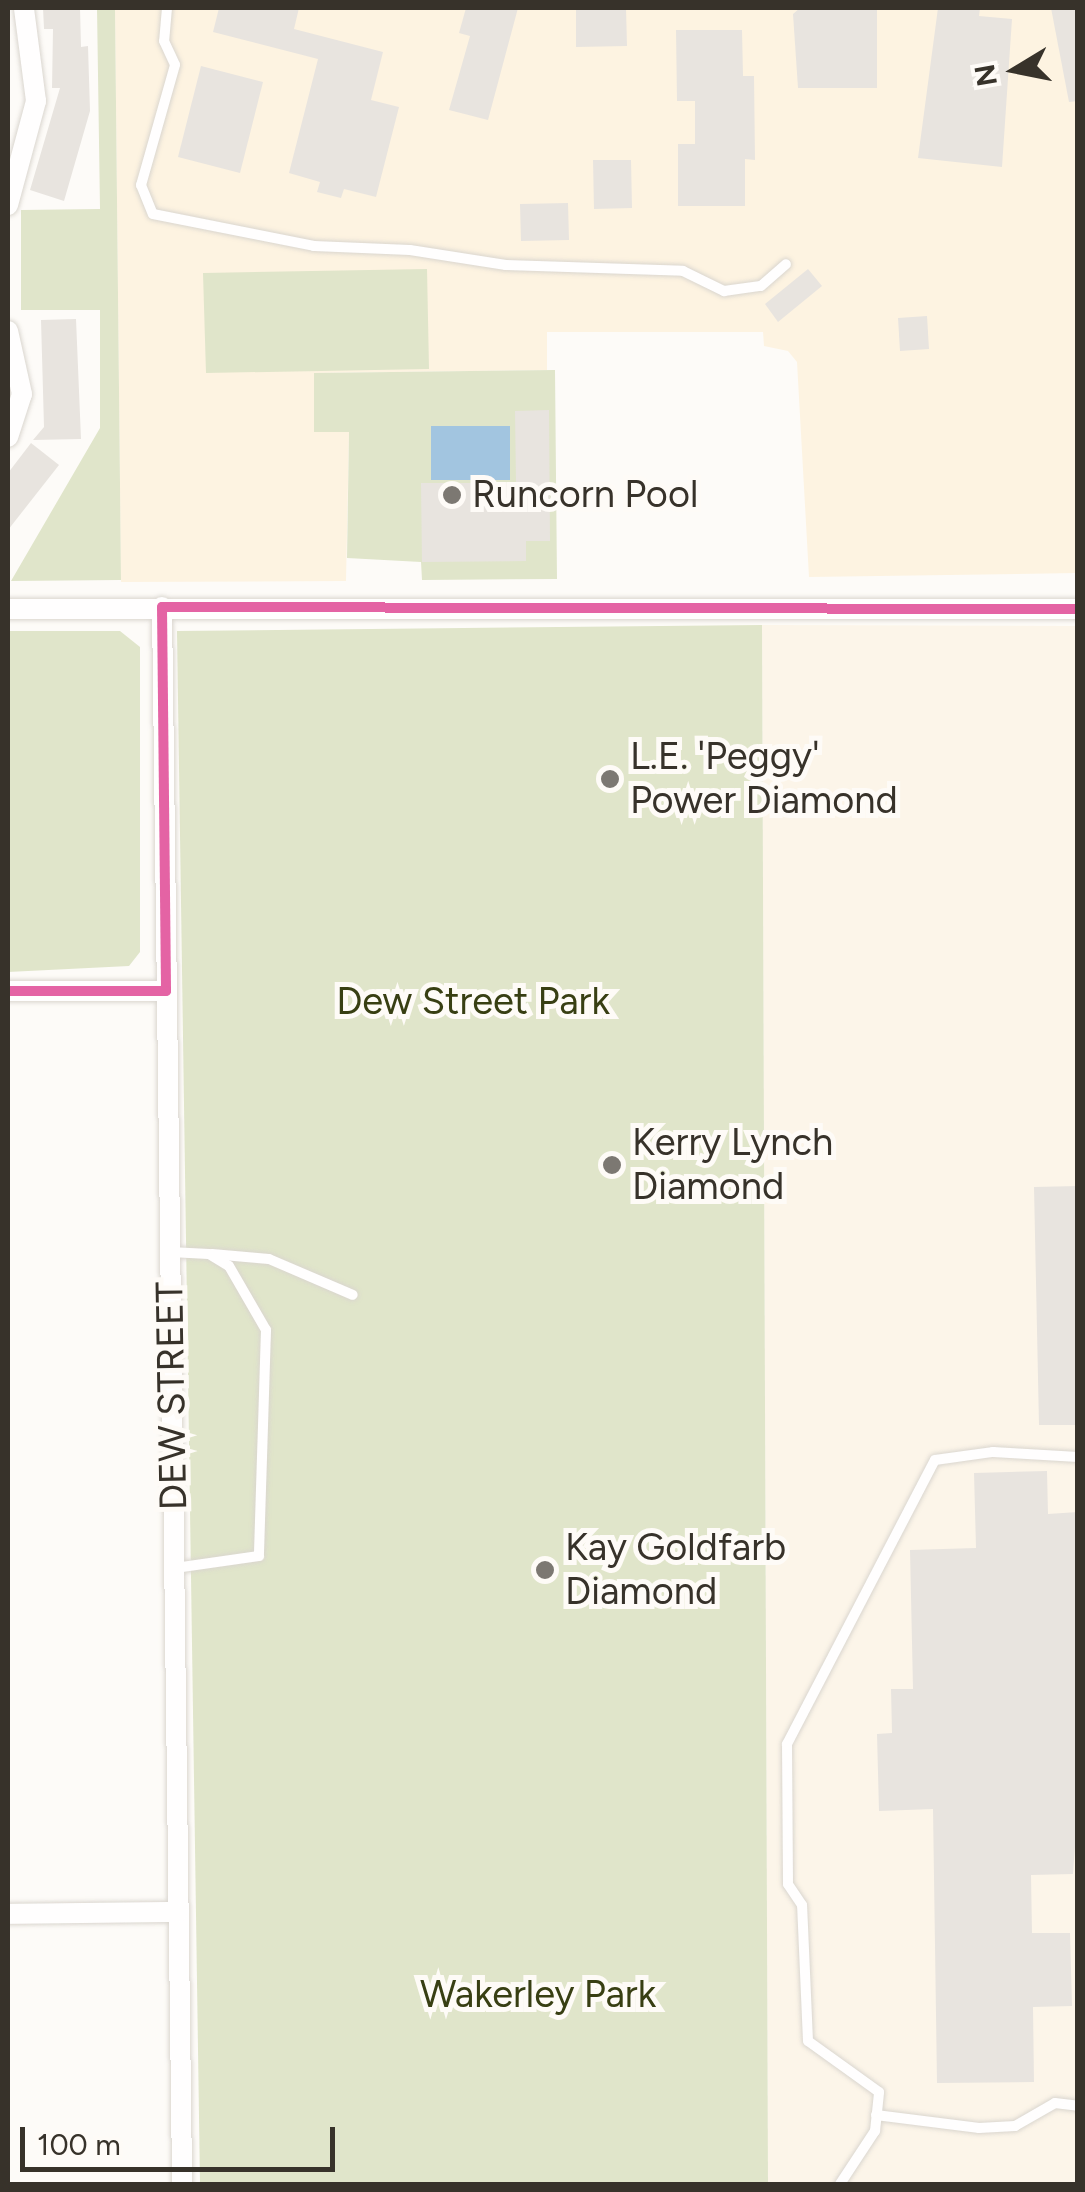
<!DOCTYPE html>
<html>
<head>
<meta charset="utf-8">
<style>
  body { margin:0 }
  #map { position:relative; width:1085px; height:2192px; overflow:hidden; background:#fdfbf8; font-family:Figtree,sans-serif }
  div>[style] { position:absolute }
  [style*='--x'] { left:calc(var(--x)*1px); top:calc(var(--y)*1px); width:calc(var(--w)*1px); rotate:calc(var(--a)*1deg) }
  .built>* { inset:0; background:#fdf3e1 }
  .industrial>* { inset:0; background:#fcf5e9 }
  .green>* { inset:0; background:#e0e5ca }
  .water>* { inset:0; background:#a2c5e0 }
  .building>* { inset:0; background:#e8e4df }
  .roads { filter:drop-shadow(0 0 2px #dad6cf) drop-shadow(0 0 2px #dad6cf) }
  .service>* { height:10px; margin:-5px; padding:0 5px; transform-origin:5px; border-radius:5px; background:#fffefe }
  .minor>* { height:20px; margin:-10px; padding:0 10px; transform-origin:10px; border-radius:10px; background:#fffefe }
  .bus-1>* { height:10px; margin:-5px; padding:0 5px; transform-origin:5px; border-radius:5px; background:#e463a4 }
  .dots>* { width:28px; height:28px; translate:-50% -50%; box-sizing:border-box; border:5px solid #fefbf7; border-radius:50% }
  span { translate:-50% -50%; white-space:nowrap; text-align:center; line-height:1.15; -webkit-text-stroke:10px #fefbf7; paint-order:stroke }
  .poi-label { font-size:38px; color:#37322a }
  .left { translate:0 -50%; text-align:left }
  .park-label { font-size:38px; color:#383f13 }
  .street-label { font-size:38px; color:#37322a }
  .frame { position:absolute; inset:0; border:10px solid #37322a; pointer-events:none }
  .north { position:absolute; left:965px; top:20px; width:100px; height:100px; -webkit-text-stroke:8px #fefbf7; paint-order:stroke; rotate:260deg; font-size:28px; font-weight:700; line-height:40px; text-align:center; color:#37322a }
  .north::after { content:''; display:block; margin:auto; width:35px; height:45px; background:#37322a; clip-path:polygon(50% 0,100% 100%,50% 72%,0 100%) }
  .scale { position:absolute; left:20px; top:2127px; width:315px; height:45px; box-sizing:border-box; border:5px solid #37322a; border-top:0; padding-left:12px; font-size:30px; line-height:35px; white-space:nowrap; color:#37322a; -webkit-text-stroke:8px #fefbf7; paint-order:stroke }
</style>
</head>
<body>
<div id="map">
  <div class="built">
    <div style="clip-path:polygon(115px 8px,1077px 8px,1077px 573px,809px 577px,797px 362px,788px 351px,764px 346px,763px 332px,547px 332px,547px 370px,314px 373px,349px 432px,346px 581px,121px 582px)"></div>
  </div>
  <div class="industrial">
    <div style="clip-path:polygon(762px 625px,1077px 626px,1077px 2184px,768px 2184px)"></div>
  </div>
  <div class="green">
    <div style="clip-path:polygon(97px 8px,115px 8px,121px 580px,11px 581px,100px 428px,100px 310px,21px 310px,21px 210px,100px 209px)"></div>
    <div style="clip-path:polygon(427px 269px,429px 369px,206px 373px,203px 273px)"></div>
    <div style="clip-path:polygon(555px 370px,557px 579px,422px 580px,421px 562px,347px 558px,349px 432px,314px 432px,314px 373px)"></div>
    <div style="clip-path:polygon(762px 625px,768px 2184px,200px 2184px,177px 631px)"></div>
    <div style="clip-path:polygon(8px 631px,120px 631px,140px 647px,140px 952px,129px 966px,8px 972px)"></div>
  </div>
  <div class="water">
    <div style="clip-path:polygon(431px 426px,510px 426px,510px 480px,431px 480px)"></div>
  </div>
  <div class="building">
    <div style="clip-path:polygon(43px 8px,80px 8px,81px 47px,88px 46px,90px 111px,64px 201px,30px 190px,60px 88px,52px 88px,53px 29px,44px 29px)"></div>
    <div style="clip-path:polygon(219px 8px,299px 8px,294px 29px,383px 52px,371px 100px,399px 107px,376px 197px,344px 189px,341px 198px,317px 192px,320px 182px,289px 173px,318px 59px,213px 32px)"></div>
    <div style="clip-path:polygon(466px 8px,518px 8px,488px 120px,449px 110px,470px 36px,459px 33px)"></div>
    <div style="clip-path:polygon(576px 8px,626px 8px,627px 46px,576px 47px)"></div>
    <div style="clip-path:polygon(800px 8px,877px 8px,877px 88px,798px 88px,793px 14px)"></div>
    <div style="clip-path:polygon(938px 8px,980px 8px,979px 16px,1012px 19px,1002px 167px,918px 158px)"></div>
    <div style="clip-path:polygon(1051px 8px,1078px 8px,1078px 101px,1069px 102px)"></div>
    <div style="clip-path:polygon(676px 30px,742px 30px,743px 76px,754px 76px,755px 160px,745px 159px,745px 206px,678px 206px,678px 144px,695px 144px,695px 101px,677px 101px)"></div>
    <div style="clip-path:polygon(201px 66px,263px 82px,240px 173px,178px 157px)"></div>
    <div style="clip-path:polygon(593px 160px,631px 160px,632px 208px,594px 209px)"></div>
    <div style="clip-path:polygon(568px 203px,569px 240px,521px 241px,520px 204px)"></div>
    <div style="clip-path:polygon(808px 269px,822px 286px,778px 322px,765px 304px)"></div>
    <div style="clip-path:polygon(927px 316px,929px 349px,900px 351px,898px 318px)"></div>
    <div style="clip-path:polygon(76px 319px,81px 439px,33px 440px,44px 427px,41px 320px)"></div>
    <div style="clip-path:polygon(549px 410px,550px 541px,526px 541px,526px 561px,422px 562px,421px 483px,516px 483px,515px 411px)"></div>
    <div style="clip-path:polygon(31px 443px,59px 465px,8px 530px,8px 473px)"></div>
    <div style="clip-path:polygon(1078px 1186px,1078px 1425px,1039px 1425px,1034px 1187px)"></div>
    <div style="clip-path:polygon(1047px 1471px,1048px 1514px,1078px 1512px,1078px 1807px,1073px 1874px,1031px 1875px,1032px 1933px,1070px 1933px,1072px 2006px,1033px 2007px,1034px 2082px,937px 2083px,933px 1809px,879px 1811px,877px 1734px,892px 1733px,891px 1689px,913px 1689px,910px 1550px,976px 1548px,974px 1473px)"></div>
  </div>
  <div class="roads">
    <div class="service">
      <div style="--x:167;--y:8;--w:33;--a:95"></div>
      <div style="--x:164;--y:41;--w:26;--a:65"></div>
      <div style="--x:175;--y:65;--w:125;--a:105.8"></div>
      <div style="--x:141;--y:185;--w:31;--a:68"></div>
      <div style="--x:153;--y:214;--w:164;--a:11.2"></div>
      <div style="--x:314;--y:246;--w:96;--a:2.4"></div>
      <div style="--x:410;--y:250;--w:97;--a:8.9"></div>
      <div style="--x:506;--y:265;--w:177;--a:1.9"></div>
      <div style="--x:683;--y:271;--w:46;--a:26"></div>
      <div style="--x:724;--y:291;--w:37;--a:-8"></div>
      <div style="--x:761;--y:286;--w:33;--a:-41"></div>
      <div style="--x:170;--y:1252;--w:39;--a:3"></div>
      <div style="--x:209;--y:1254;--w:23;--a:31"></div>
      <div style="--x:229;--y:1266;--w:74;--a:60"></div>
      <div style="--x:266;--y:1330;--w:226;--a:91.8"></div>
      <div style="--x:259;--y:1556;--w:85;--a:171.9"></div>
      <div style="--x:212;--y:1254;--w:57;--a:5"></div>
      <div style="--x:269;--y:1259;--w:91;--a:23.2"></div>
      <div style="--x:876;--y:2115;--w:104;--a:7.2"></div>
      <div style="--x:979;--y:2128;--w:36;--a:-3"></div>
      <div style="--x:1015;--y:2126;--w:46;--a:-29.9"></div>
      <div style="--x:1055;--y:2103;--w:23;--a:7"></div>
      <div style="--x:840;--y:2184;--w:64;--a:-56.6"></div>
      <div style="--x:875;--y:2131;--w:39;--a:-84"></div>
      <div style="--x:879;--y:2092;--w:87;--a:-144.3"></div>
      <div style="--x:808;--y:2041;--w:136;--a:-92.5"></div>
      <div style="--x:802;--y:1905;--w:25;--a:-124"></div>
      <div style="--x:788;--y:1884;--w:140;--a:-90.4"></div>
      <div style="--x:787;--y:1744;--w:320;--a:-62.5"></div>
      <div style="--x:935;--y:1460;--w:59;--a:-7.9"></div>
      <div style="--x:993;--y:1452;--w:85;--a:3.4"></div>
    </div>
    <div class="minor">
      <div style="--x:8;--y:205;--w:108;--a:-74.9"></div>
      <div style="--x:36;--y:101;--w:94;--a:-97.4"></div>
      <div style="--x:8;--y:331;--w:65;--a:77.5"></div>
      <div style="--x:22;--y:394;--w:45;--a:108"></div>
      <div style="--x:162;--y:607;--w:1577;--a:89.27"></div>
      <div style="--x:8;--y:609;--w:1070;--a:0"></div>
      <div style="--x:8;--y:991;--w:158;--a:0"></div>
      <div style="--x:8;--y:1914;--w:170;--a:-0.7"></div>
    </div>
  </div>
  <div class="bus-1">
    <div style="--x:162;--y:607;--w:916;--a:0.13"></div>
    <div style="--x:162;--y:607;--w:384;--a:89.4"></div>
    <div style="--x:8;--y:991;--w:158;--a:0"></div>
  </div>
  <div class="dots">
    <div style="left:452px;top:495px;background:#7c7872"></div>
    <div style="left:610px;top:779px;background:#7c7872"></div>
    <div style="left:612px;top:1165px;background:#7c7872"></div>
    <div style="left:545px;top:1570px;background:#7c7872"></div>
  </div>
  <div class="poi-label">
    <span class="left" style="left:472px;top:495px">Runcorn Pool</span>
    <span class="left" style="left:630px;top:779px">L.E. 'Peggy'<br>Power Diamond</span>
    <span class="left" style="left:632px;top:1165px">Kerry Lynch<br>Diamond</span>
    <span class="left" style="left:565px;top:1570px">Kay Goldfarb<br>Diamond</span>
  </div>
  <div class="park-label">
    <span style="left:473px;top:1002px">Dew Street Park</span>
    <span style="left:538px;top:1995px">Wakerley Park</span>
  </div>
  <div class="street-label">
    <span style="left:172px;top:1396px;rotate:-91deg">DEW STREET</span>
  </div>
  <div class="frame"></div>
  <div class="north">N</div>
  <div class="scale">100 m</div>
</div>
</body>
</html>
